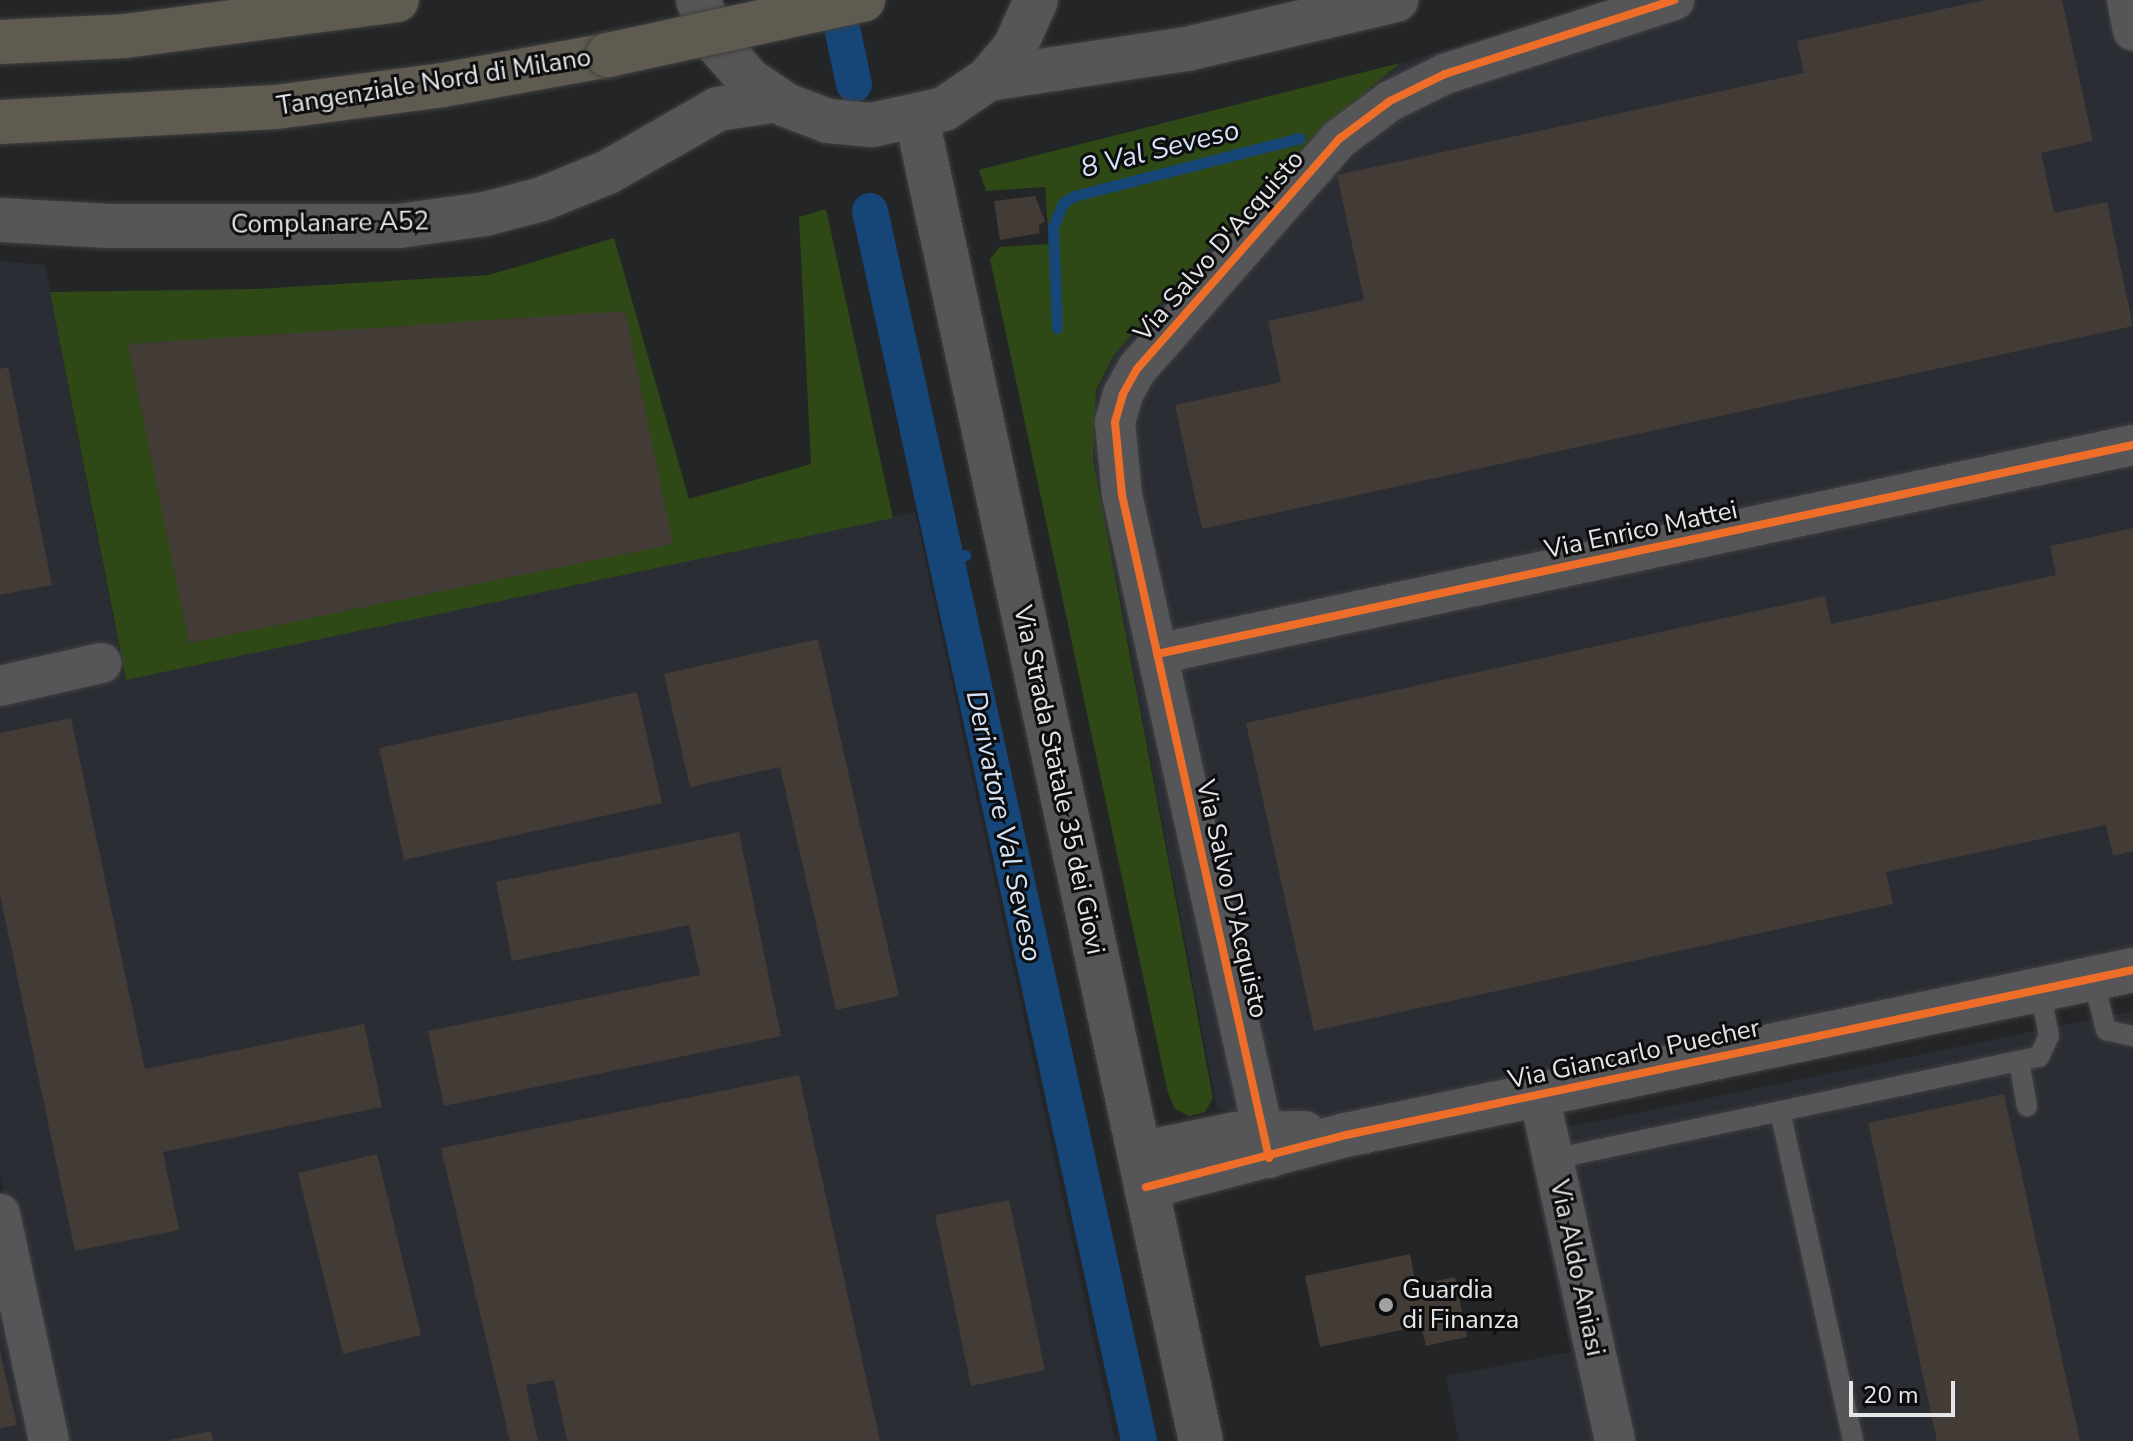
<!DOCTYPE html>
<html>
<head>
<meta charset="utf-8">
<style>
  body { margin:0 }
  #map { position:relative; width:2133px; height:1441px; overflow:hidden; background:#242526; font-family:"Nunito Sans",sans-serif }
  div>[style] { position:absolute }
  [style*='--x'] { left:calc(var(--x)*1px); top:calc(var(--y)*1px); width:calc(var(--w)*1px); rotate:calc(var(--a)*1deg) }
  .built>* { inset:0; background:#2b2d34 }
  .green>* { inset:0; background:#2e4916 }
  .stream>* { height:11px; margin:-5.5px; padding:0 5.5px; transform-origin:5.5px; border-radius:5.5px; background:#154677 }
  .canal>* { height:36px; margin:-18px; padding:0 18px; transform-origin:18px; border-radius:18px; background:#154677 }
  .building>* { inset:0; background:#433b35 }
  .roads { filter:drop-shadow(0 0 2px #414142) drop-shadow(0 0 2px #414142) }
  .service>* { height:20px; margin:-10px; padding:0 10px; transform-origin:10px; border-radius:10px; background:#565658 }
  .minor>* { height:40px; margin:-20px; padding:0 20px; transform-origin:20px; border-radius:20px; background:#565658 }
  .tertiary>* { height:44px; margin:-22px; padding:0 22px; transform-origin:22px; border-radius:22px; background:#565658 }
  .secondary>* { height:44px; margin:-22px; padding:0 22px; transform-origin:22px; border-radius:22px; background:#565658 }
  .motorway>* { height:44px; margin:-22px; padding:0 22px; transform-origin:22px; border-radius:22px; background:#605b51 }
  .bridges { filter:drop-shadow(0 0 2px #414142) drop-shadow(0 0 2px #414142) }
  .motorway-bridge>* { height:44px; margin:-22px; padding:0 22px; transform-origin:22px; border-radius:22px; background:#605b51 }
  .cycleway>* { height:8px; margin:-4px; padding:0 4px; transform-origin:4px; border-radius:4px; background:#ee6e29 }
  .dots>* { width:22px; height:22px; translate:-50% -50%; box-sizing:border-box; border:4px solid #0d0d0f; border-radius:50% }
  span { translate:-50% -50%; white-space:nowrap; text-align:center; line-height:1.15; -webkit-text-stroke:6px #0d0d0f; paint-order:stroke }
  .street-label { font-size:26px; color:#e4e5e7 }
  .poi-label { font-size:26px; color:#e4e5e7 }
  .left { translate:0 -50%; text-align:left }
  .water-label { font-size:28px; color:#d5e3f4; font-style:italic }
  .scale { position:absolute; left:1849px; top:1381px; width:106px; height:36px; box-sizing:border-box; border:4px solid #e4e5e7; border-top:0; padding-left:10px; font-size:24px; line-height:28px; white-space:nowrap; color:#e4e5e7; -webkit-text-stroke:6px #0d0d0f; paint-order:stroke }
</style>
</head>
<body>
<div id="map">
  <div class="built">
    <div style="clip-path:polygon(1616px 0,2133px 0,2133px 952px,1333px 1118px,1217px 1109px,1093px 459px,1096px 390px,1114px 355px,1199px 259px,1336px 118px,1400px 63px)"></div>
    <div style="clip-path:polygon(0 261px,45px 265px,120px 653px,0 679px)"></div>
    <div style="clip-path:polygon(915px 512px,1115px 1441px,58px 1441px,0 1174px,0 693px,123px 665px,126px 680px)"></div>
    <div style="clip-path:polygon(2133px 1011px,2133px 1441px,1459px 1441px,1446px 1376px,1571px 1352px,1525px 1136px)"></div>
    <div style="clip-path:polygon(0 1269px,37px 1441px,0 1441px)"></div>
  </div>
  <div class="green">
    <div style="clip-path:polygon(1400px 63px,1336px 118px,1199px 259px,1114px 355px,1096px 390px,1093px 459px,1213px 1098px,1205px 1112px,1189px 1116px,1175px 1109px,1168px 1093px,990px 259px,1000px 247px,1049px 244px,1045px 187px,986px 191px,979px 170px)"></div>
    <div style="clip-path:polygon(826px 209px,893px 518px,126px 680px,50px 292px,256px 289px,489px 275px,614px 238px,689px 499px,811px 464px,799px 217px)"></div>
  </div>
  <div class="stream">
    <div style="--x:1057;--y:328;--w:101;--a:-92.3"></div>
    <div style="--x:1053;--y:227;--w:26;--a:-67"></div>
    <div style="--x:1063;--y:203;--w:13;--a:-32"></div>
    <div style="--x:1074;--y:196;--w:233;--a:-14.4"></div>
    <div style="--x:949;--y:559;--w:17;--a:-13"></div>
  </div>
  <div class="canal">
    <div style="--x:836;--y:0;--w:86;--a:77.9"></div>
    <div style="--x:870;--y:211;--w:1259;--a:77.66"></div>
  </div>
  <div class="building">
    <div style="clip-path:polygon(1985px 0,2062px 0,2093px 141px,2041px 153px,2054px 213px,2107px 202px,2133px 326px,1202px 529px,1175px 405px,1281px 382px,1268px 321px,1364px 300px,1337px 175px,1804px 73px,1797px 41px)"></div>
    <div style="clip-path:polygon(1035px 196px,1045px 221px,1039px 225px,1040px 233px,1000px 240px,994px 201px)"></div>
    <div style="clip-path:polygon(625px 311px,673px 544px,189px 643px,128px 344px)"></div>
    <div style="clip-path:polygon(8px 367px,52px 585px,0 595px,0 369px)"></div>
    <div style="clip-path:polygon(2133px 528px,2133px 851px,2113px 856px,2106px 825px,1886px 872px,1893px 904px,1314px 1031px,1246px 723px,1825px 596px,1831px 624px,2056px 575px,2050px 546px)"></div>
    <div style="clip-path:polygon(818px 639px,899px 996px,836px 1010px,780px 767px,690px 787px,664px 674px)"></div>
    <div style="clip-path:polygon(637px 692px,662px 803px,404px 860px,379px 748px)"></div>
    <div style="clip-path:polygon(71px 718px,145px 1069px,364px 1024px,382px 1107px,163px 1152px,179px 1230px,75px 1251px,0 895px,0 733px)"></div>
    <div style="clip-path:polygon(739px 832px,781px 1036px,444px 1106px,428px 1031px,700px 975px,689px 925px,512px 961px,496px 882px)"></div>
    <div style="clip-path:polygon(799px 1075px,880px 1441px,567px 1441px,554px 1380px,526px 1385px,538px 1441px,510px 1441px,441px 1148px)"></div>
    <div style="clip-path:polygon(2004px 1094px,2080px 1441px,1937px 1441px,1868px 1123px)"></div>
    <div style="clip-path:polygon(377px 1154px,421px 1335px,343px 1354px,298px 1173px)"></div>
    <div style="clip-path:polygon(1009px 1200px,1045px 1370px,971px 1386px,935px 1215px)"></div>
    <div style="clip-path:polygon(1410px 1254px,1416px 1285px,1455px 1277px,1467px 1337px,1426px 1346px,1421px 1326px,1320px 1347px,1305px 1276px)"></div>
    <div style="clip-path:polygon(0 1351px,17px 1425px,0 1428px)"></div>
    <div style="clip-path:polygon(211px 1431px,213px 1441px,170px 1441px,170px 1440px)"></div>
  </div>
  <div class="roads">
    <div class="service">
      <div style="--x:2093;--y:978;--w:54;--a:76"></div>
      <div style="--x:2106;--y:1030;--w:28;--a:13"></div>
      <div style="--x:2019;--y:1061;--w:46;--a:79.9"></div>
      <div style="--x:1780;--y:1111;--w:338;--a:77.5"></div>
      <div style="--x:1553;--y:1159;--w:497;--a:-11.9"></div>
      <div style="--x:2039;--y:1057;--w:23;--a:-65"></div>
      <div style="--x:2049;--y:1036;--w:47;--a:-101.1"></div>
    </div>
    <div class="minor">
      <div style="--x:2127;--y:0;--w:31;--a:79"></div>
      <div style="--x:1157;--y:654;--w:998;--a:-12.09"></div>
      <div style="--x:0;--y:686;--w:104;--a:-12.8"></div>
      <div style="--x:1539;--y:1095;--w:354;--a:77.6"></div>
      <div style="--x:1269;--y:1158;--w:679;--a:-102.5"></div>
      <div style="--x:1122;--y:495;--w:73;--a:-95.5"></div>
      <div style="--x:1115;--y:422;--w:29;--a:-74"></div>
      <div style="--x:1123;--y:394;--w:29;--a:-61"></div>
      <div style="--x:1137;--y:369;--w:306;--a:-48.7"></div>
      <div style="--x:1339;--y:139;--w:64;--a:-36.7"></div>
      <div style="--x:1390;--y:101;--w:61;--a:-26.1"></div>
      <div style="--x:1445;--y:74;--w:241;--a:-17.9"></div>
      <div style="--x:0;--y:1214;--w:232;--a:77.8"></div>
    </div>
    <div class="tertiary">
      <div style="--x:1139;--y:1154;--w:98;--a:-11.8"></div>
      <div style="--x:1235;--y:1134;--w:69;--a:-0.8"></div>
      <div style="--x:1146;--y:1187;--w:207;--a:-14.6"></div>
      <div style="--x:1346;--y:1135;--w:804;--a:-11.84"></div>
    </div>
    <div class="secondary">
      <div style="--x:698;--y:0;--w:46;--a:66.8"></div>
      <div style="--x:716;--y:42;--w:50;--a:49"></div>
      <div style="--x:749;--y:80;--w:45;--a:34"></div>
      <div style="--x:786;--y:105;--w:45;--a:20.9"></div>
      <div style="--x:828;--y:121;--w:44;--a:5.2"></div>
      <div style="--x:872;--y:125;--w:74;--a:-12.5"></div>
      <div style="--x:944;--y:109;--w:53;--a:-34.3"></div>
      <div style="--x:988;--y:79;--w:42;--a:-49.8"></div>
      <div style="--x:1015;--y:47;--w:51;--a:-65.9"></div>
      <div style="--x:988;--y:79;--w:201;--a:-8.6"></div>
      <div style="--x:1187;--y:49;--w:215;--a:-13.2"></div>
      <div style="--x:917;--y:119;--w:1352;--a:77.88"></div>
      <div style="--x:0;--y:220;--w:109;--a:3.2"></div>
      <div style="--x:109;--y:226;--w:290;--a:0"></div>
      <div style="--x:399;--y:226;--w:87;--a:-7.9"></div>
      <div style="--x:485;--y:214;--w:59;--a:-14.7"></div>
      <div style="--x:542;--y:199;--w:71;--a:-22.2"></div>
      <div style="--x:608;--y:172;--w:127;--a:-29.8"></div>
      <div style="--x:718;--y:109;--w:61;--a:-8.5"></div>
    </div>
    <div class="motorway">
      <div style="--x:0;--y:42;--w:125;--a:-2.7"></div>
      <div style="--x:125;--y:36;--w:274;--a:-7.5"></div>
      <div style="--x:0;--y:122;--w:276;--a:-3.1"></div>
      <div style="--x:276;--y:107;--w:168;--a:-7.5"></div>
      <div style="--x:443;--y:85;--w:168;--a:-10.3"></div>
    </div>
  </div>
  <div class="bridges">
    <div class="motorway-bridge">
      <div style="--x:608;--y:55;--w:261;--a:-12.2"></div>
    </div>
  </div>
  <div class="cycleway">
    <div style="--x:1157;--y:654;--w:998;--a:-12.09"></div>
    <div style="--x:1269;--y:1158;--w:679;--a:-102.5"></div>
    <div style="--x:1122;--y:495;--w:73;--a:-95.5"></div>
    <div style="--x:1115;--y:422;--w:29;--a:-74"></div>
    <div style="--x:1123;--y:394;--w:29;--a:-61"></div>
    <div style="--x:1137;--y:369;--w:306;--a:-48.7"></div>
    <div style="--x:1339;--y:139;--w:64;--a:-36.7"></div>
    <div style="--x:1390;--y:101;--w:61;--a:-26.1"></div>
    <div style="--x:1445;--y:74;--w:241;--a:-17.9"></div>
    <div style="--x:1146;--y:1187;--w:207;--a:-14.6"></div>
    <div style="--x:1346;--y:1135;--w:804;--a:-11.84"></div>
  </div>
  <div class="dots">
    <div style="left:1386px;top:1305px;background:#a1a2a3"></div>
  </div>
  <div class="street-label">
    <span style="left:434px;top:82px;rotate:-9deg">Tangenziale Nord di Milano</span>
    <span style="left:330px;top:223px;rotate:-1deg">Complanare A52</span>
    <span style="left:1219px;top:246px;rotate:-49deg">Via Salvo D'Acquisto</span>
    <span style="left:1641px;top:530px;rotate:-12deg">Via Enrico Mattei</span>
    <span style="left:1059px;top:780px;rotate:78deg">Via Strada Statale 35 dei Giovi</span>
    <span style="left:1232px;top:899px;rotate:77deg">Via Salvo D'Acquisto</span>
    <span style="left:1634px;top:1054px;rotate:-12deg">Via Giancarlo Puecher</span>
    <span style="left:1577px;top:1268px;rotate:78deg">Via Aldo Aniasi</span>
  </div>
  <div class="poi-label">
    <span class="left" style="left:1402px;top:1305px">Guardia<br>di Finanza</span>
  </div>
  <div class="water-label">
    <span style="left:1160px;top:149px;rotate:-14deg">8 Val Seveso</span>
    <span style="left:1004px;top:826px;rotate:78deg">Derivatore Val Seveso</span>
  </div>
  <div class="scale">20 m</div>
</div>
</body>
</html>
